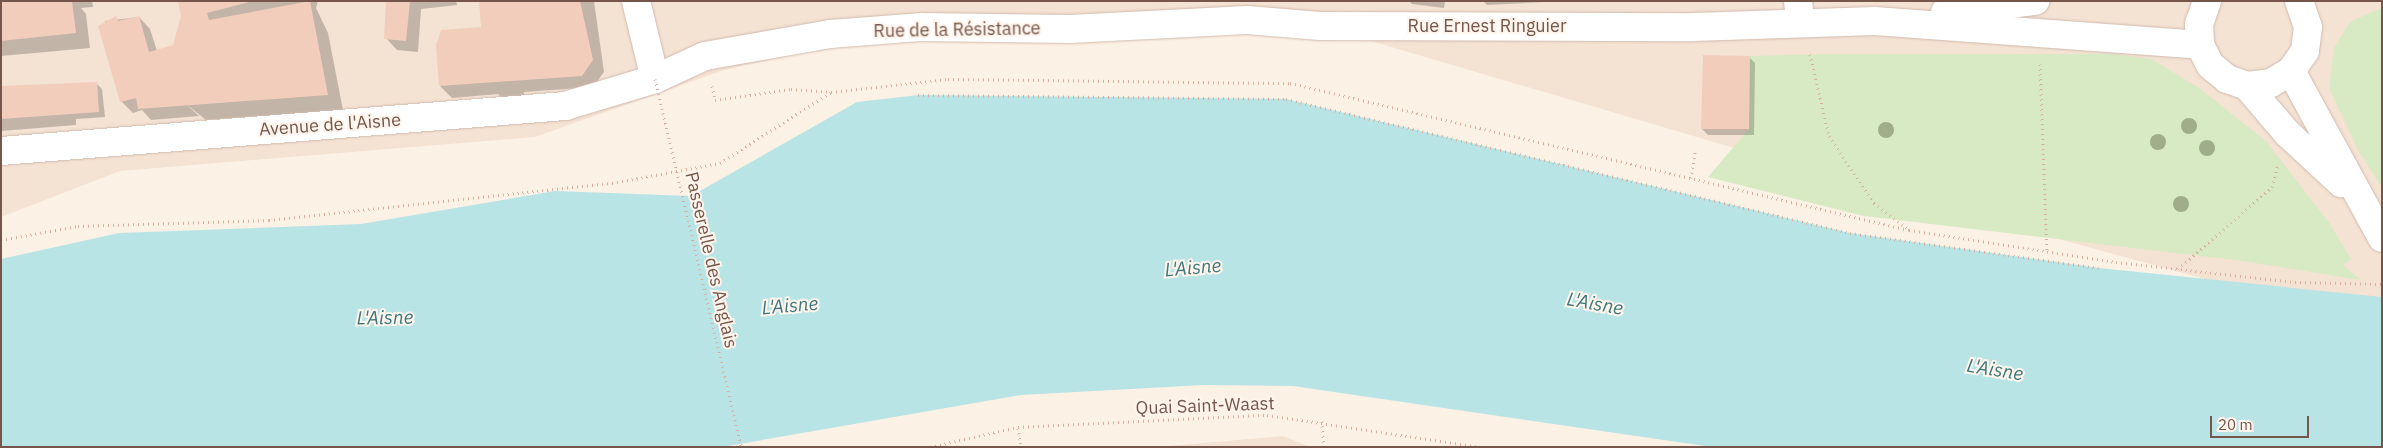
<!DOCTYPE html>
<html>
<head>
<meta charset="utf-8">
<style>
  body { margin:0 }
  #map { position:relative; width:2383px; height:448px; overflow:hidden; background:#fcf1e5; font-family:"IBM Plex Sans",sans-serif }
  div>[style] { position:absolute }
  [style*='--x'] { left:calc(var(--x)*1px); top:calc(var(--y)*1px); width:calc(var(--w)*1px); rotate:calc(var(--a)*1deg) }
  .residential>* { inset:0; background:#f4e2d3 }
  .green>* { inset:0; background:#d7eac3 }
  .water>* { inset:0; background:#b9e4e6 }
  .shadow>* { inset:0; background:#0003 }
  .building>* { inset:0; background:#f2cdbc }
  .path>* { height:3px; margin-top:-1.5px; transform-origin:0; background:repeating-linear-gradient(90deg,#d7b09f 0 1px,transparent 0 5px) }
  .roads { filter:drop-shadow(0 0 1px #d0baae) drop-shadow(0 0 1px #d0baae) }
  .minor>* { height:28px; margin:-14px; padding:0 14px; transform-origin:14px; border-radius:14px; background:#fff }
  .secondary>* { height:28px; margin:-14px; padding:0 14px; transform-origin:14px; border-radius:14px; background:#fff }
  .path-bridge>* { height:3px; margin-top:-1.5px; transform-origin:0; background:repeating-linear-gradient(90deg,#d7b09f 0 1px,transparent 0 5px) }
  .trees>* { width:16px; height:16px; margin:-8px; border-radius:50%; background:#a0ad8a }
  span { translate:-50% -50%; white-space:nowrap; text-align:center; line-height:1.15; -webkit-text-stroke:4px #fff5ec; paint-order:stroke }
  .street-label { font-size:18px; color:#76554a }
  .water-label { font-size:19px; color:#3d777c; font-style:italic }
  .frame { position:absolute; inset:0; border:2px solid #76554a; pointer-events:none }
  .scale { position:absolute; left:2210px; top:416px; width:99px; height:22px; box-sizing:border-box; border:2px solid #76554a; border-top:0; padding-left:6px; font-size:15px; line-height:18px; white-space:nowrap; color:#76554a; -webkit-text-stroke:4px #fff5ec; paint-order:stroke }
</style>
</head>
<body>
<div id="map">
  <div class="residential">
    <div style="clip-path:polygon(1px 1px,2382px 1px,2382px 327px,1867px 187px,1320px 26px,920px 27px,724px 70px,535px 137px,120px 171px,1px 217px)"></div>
    <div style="clip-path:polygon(1283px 436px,1310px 447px,1158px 447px)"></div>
  </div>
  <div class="green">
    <div style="clip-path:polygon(2382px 8px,2382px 187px,2359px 152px,2329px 88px,2334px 48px,2350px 22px)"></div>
    <div style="clip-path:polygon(1833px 54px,2114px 54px,2151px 59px,2199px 88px,2266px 141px,2330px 224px,2351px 259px,2343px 265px,2361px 280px,2243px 261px,1864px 216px,1708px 177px,1749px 129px,1750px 56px)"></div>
  </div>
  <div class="water">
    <div style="clip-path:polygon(918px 95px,1286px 99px,1850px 233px,2099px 268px,2382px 297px,2382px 447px,1712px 447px,1293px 386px,1204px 385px,1021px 395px,722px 447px,1px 447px,1px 259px,119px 233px,361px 224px,555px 191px,691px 196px,857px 102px)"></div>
  </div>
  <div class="shadow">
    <div style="clip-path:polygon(1px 1px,92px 1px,93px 7px,81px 8px,86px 14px,90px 48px,1px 56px)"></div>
    <div style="clip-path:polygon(179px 1px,318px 1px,316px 8px,328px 33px,343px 110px,206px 120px,186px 104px,199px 116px,151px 120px,142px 110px,133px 113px,121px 101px,105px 21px,139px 17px,150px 29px,157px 51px,175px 46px,185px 19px)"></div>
    <div style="clip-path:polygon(387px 1px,456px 1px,457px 5px,421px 9px,418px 52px,397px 50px,386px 38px)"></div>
    <div style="clip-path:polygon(480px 1px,594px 1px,604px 72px,593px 87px,524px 92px,524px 100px,505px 101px,498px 94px,452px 98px,440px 86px,483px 31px)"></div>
    <div style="clip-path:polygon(1409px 1px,1445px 1px,1444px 8px,1412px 4px)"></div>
    <div style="clip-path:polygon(1483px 1px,1565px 1px,1487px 5px)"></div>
    <div style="clip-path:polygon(1749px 57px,1755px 63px,1754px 135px,1708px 135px,1702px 129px)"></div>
    <div style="clip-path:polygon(96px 83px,102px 89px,105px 117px,76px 119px,76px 125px,1px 131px,1px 88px)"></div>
  </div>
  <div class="building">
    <div style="clip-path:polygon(1px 1px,72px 1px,76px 33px,1px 41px)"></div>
    <div style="clip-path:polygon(178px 1px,253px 1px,207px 13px,209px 20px,310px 1px,328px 95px,138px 109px,136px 98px,120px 102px,98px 26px,116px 16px,118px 21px,139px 16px,149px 52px,173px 45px,181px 16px)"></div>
    <div style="clip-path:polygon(386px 1px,410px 1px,406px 41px,384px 39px)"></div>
    <div style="clip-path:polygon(479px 1px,580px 1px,593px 60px,582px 76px,439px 86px,436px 45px,441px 30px,481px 27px)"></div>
    <div style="clip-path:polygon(1703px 55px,1750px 56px,1749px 129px,1701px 129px)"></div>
    <div style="clip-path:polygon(97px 82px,99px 112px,1px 119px,1px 86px)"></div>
  </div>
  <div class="path">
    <div style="--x:1810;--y:54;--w:84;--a:77"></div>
    <div style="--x:1829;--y:136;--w:81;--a:56.1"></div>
    <div style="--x:1874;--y:203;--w:41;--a:37.1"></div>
    <div style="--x:2040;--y:64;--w:189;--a:87.9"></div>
    <div style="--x:712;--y:86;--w:14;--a:78"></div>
    <div style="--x:715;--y:100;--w:77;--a:-8.2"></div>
    <div style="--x:791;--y:89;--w:40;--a:4.3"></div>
    <div style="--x:918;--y:95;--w:368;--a:0.6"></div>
    <div style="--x:1286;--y:99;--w:580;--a:13.37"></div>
    <div style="--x:1850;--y:233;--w:251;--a:8"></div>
    <div style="--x:1691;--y:178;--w:26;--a:-81"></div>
    <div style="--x:1;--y:240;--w:78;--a:-10.3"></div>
    <div style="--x:78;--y:226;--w:191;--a:-1.8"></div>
    <div style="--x:269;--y:220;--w:345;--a:-6.2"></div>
    <div style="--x:612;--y:183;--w:110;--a:-10.5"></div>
    <div style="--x:720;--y:163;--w:132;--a:-32.6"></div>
    <div style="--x:831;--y:92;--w:118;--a:-6.3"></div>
    <div style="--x:948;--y:79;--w:342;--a:0.7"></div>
    <div style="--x:1290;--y:83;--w:636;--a:13.36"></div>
    <div style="--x:1909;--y:230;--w:209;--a:8.8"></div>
    <div style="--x:2116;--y:262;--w:180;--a:6.4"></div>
    <div style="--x:2295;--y:282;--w:87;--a:1.3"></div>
    <div style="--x:2178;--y:269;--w:125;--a:-41.1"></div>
    <div style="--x:2272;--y:187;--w:23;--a:-75"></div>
    <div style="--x:1322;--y:421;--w:26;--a:86"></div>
    <div style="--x:1018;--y:428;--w:19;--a:81"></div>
    <div style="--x:930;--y:447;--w:90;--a:-12.8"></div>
    <div style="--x:1018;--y:427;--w:249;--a:-2.8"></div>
    <div style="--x:1267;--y:415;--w:216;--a:8.5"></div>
  </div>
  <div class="roads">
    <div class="minor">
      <div style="--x:636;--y:1;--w:80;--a:76.3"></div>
      <div style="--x:1798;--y:1;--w:19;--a:84"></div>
    </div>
    <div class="secondary">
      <div style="--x:2207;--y:1;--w:24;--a:109"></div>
      <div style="--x:2199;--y:24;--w:21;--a:87"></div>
      <div style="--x:2200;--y:45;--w:22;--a:63"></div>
      <div style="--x:2210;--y:65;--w:22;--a:39"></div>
      <div style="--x:2227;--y:79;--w:21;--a:19"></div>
      <div style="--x:2247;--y:86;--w:24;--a:-7"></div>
      <div style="--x:2271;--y:83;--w:23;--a:-31"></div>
      <div style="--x:2291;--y:71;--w:24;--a:-55"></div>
      <div style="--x:2305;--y:51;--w:24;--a:-83"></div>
      <div style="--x:2308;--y:27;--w:28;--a:-109"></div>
      <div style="--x:1945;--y:12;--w:91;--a:-7"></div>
      <div style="--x:2291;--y:71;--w:190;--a:61.4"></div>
      <div style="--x:2247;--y:86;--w:62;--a:49.6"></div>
      <div style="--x:2287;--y:133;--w:74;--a:42.8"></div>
      <div style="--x:1;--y:151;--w:566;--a:-4.56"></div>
      <div style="--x:565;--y:106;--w:94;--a:-16.7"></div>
      <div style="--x:655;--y:79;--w:55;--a:-24.7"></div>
      <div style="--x:705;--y:56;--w:127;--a:-10"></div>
      <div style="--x:830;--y:34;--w:90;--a:-4.4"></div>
      <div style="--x:920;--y:27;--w:150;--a:0.8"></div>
      <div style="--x:1070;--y:29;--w:177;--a:-2.9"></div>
      <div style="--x:1247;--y:20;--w:73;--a:4.7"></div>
      <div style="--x:1320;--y:26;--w:373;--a:0.2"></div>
      <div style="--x:1693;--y:27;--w:182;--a:-1.9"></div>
      <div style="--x:1875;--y:21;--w:326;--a:4.2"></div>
    </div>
  </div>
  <div class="path-bridge">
    <div style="--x:655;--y:79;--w:378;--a:76.8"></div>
  </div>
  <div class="trees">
    <div style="left:2189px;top:126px"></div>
    <div style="left:1886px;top:130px"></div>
    <div style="left:2158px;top:142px"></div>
    <div style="left:2207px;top:148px"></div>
    <div style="left:2181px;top:204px"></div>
  </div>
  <div class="street-label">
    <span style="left:1487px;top:26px">Rue Ernest Ringuier</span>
    <span style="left:957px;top:30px;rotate:-1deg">Rue de la Résistance</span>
    <span style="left:330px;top:125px;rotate:-4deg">Avenue de l'Aisne</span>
    <span style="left:711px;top:260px;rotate:77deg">Passerelle des Anglais</span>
    <span style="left:1205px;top:406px;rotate:-2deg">Quai Saint-Waast</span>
  </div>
  <div class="water-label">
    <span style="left:1193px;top:268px;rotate:-5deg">L'Aisne</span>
    <span style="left:1595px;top:304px;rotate:10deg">L'Aisne</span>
    <span style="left:790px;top:306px;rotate:-5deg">L'Aisne</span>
    <span style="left:385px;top:318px;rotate:-1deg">L'Aisne</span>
    <span style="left:1995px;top:370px;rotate:9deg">L'Aisne</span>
  </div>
  <div class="frame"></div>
  <div class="scale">20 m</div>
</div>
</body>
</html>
